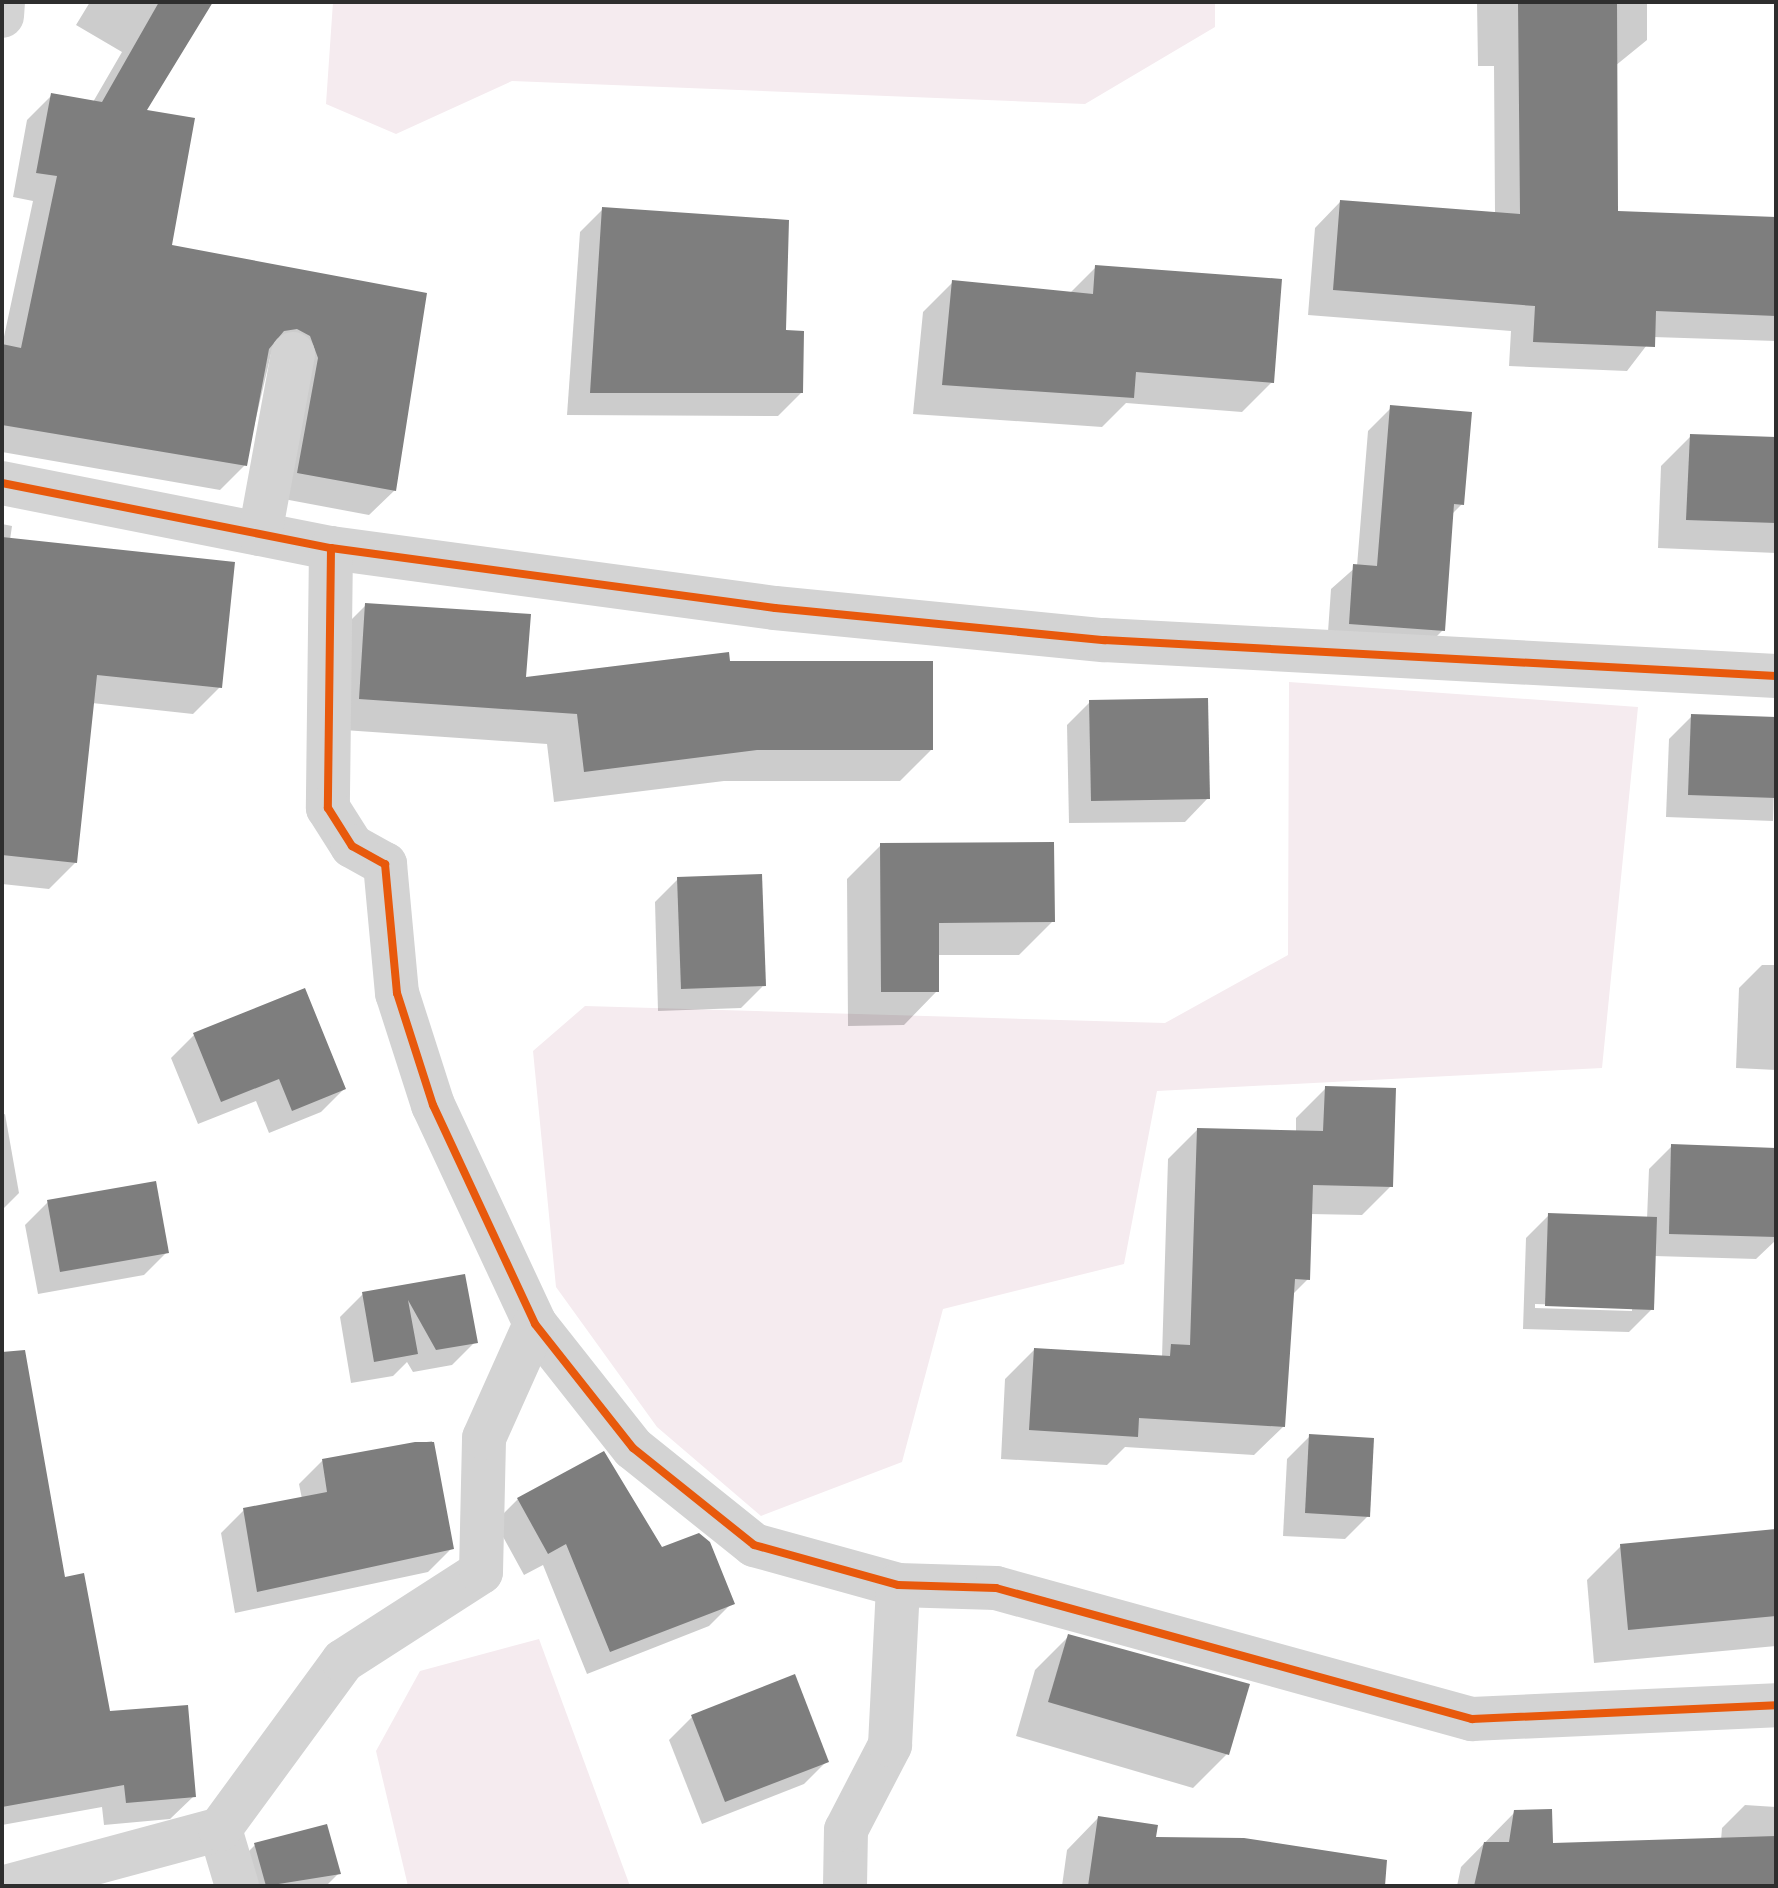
<!DOCTYPE html>
<html>
<head>
<meta charset="utf-8">
<style>
  body { margin:0 }
  #map { position:relative; width:1778px; height:1888px; overflow:hidden; background:#fff; font-family:Cabin,sans-serif }
  div>[style] { position:absolute }
  [style*='--x'] { left:calc(var(--x)*1px); top:calc(var(--y)*1px); width:calc(var(--w)*1px); rotate:calc(var(--a)*1deg) }
  .green>* { inset:0; background:#f5ebef }
  .shadow>* { inset:0; background:#0003 }
  .building>* { inset:0; background:#7e7e7e }
  .minor>* { height:44px; margin:-22px; padding:0 22px; transform-origin:22px; border-radius:22px; background:#d3d3d3 }
  .cycleway>* { height:8px; margin:-4px; padding:0 4px; transform-origin:4px; border-radius:4px; background:#e8590c }
  span { translate:-50% -50%; white-space:nowrap; text-align:center; line-height:1.15; -webkit-text-stroke:8px #fff; paint-order:stroke }
  .frame { position:absolute; inset:0; border:4px solid #2e2e2e; pointer-events:none }
</style>
</head>
<body>
<div id="map">
  <div class="green">
    <div style="clip-path:polygon(333px 2px,1215px 2px,1215px 27px,1085px 104px,512px 81px,396px 134px,326px 104px)"></div>
    <div style="clip-path:polygon(1289px 682px,1638px 707px,1602px 1068px,1157px 1091px,1124px 1264px,943px 1309px,902px 1462px,761px 1516px,657px 1427px,556px 1287px,533px 1051px,585px 1006px,1165px 1023px,1288px 955px)"></div>
    <div style="clip-path:polygon(539px 1639px,630px 1886px,408px 1886px,376px 1751px,420px 1671px)"></div>
  </div>
  <div class="shadow">
    <div style="clip-path:polygon(90px 2px,211px 2px,144px 111px,169px 246px,425px 295px,395px 490px,369px 515px,273px 497px,271px 354px,245px 465px,220px 490px,2px 452px,2px 346px,33px 201px,13px 197px,27px 120px,52px 95px,93px 102px,122px 52px,76px 25px)"></div>
    <div style="clip-path:polygon(1477px 2px,1647px 2px,1647px 40px,1615px 66px,1616px 213px,1776px 219px,1776px 341px,1653px 337px,1627px 371px,1509px 366px,1511px 331px,1308px 315px,1315px 228px,1340px 202px,1495px 214px,1494px 66px,1478px 66px)"></div>
    <div style="clip-path:polygon(603px 209px,784px 332px,801px 393px,778px 416px,567px 415px,580px 232px)"></div>
    <div style="clip-path:polygon(1096px 267px,1272px 382px,1242px 412px,1126px 403px,1102px 427px,913px 414px,923px 312px,953px 282px,1070px 293px)"></div>
    <div style="clip-path:polygon(1391px 408px,1462px 504px,1452px 514px,1443px 630px,1420px 653px,1327px 646px,1331px 589px,1357px 566px,1368px 431px)"></div>
    <div style="clip-path:polygon(1691px 436px,1776px 440px,1776px 553px,1658px 548px,1661px 466px)"></div>
    <div style="clip-path:polygon(2px 524px,12px 526px,10px 540px,220px 687px,193px 714px,92px 703px,76px 862px,49px 889px,2px 884px)"></div>
    <div style="clip-path:polygon(366px 605px,524px 679px,729px 663px,931px 750px,900px 781px,724px 781px,554px 802px,547px 744px,329px 729px,335px 636px)"></div>
    <div style="clip-path:polygon(1090px 702px,1208px 798px,1185px 822px,1069px 823px,1067px 725px)"></div>
    <div style="clip-path:polygon(1692px 716px,1776px 719px,1773px 821px,1666px 817px,1669px 739px)"></div>
    <div style="clip-path:polygon(881px 845px,1053px 921px,1019px 955px,937px 955px,937px 991px,904px 1025px,848px 1026px,847px 879px)"></div>
    <div style="clip-path:polygon(678px 879px,764px 985px,741px 1008px,658px 1011px,655px 902px)"></div>
    <div style="clip-path:polygon(1762px 965px,1776px 965px,1776px 1070px,1736px 1068px,1739px 988px)"></div>
    <div style="clip-path:polygon(194px 1035px,344px 1089px,321px 1112px,269px 1133px,256px 1101px,198px 1124px,171px 1058px)"></div>
    <div style="clip-path:polygon(1326px 1088px,1391px 1186px,1362px 1215px,1310px 1214px,1308px 1279px,1292px 1295px,1284px 1426px,1254px 1455px,1125px 1447px,1107px 1465px,1001px 1459px,1005px 1379px,1034px 1350px,1162px 1357px,1168px 1159px,1197px 1130px,1296px 1133px,1296px 1118px)"></div>
    <div style="clip-path:polygon(5px 1114px,19px 1193px,2px 1210px,2px 1115px)"></div>
    <div style="clip-path:polygon(evenodd,1672px 1146px,1776px 1150px,1776px 1240px,1756px 1259px,1654px 1256px,1652px 1309px,1629px 1332px,1523px 1329px,1526px 1238px,1549px 1215px,1647px 1219px,1649px 1169px,1672px 1146px,1535px 1304px,1632px 1307px,1632px 1311px,1535px 1308px,1535px 1304px)"></div>
    <div style="clip-path:polygon(48px 1202px,167px 1252px,144px 1275px,38px 1294px,25px 1225px)"></div>
    <div style="clip-path:polygon(464px 1276px,475px 1342px,452px 1365px,413px 1372px,407px 1362px,393px 1376px,351px 1383px,340px 1317px,363px 1294px)"></div>
    <div style="clip-path:polygon(2px 1435px,64px 1579px,108px 1713px,194px 1796px,170px 1819px,104px 1825px,102px 1807px,2px 1825px)"></div>
    <div style="clip-path:polygon(1310px 1436px,1368px 1516px,1345px 1539px,1283px 1536px,1287px 1459px)"></div>
    <div style="clip-path:polygon(432px 1441px,451px 1549px,428px 1572px,235px 1613px,221px 1533px,244px 1510px,302px 1499px,299px 1484px,322px 1461px)"></div>
    <div style="clip-path:polygon(518px 1499px,662px 1549px,732px 1603px,709px 1626px,587px 1674px,543px 1565px,524px 1575px,495px 1522px)"></div>
    <div style="clip-path:polygon(1776px 1531px,1776px 1646px,1594px 1663px,1587px 1580px,1621px 1546px)"></div>
    <div style="clip-path:polygon(1069px 1636px,1227px 1754px,1193px 1788px,1016px 1736px,1035px 1670px)"></div>
    <div style="clip-path:polygon(692px 1717px,827px 1761px,804px 1784px,702px 1824px,669px 1740px)"></div>
    <div style="clip-path:polygon(1745px 1805px,1776px 1807px,1776px 1886px,1457px 1886px,1461px 1867px,1515px 1812px,1551px 1845px,1721px 1840px,1722px 1828px)"></div>
    <div style="clip-path:polygon(1098px 1818px,1154px 1839px,1334px 1886px,1062px 1886px,1067px 1850px)"></div>
    <div style="clip-path:polygon(255px 1845px,339px 1873px,326px 1886px,237px 1886px,232px 1868px)"></div>
  </div>
  <div class="building">
    <div style="clip-path:polygon(159px 2px,213px 2px,147px 110px,195px 118px,172px 245px,427px 293px,396px 491px,297px 473px,318px 358px,310px 336px,297px 329px,284px 331px,269px 349px,247px 466px,2px 425px,2px 344px,21px 348px,57px 176px,36px 173px,51px 93px,102px 102px)"></div>
    <div style="clip-path:polygon(1518px 2px,1617px 2px,1618px 211px,1776px 217px,1776px 316px,1656px 311px,1655px 347px,1533px 342px,1535px 306px,1333px 290px,1340px 200px,1520px 214px)"></div>
    <div style="clip-path:polygon(602px 207px,789px 220px,786px 330px,804px 331px,803px 393px,590px 393px)"></div>
    <div style="clip-path:polygon(1095px 265px,1282px 279px,1274px 383px,1136px 372px,1134px 398px,942px 385px,952px 280px,1093px 294px)"></div>
    <div style="clip-path:polygon(1390px 405px,1472px 412px,1464px 505px,1454px 504px,1445px 631px,1349px 624px,1353px 564px,1377px 566px)"></div>
    <div style="clip-path:polygon(1690px 434px,1776px 437px,1776px 523px,1686px 520px)"></div>
    <div style="clip-path:polygon(2px 537px,235px 562px,222px 688px,97px 675px,77px 863px,2px 855px)"></div>
    <div style="clip-path:polygon(365px 603px,531px 614px,526px 677px,729px 652px,730px 661px,933px 661px,933px 750px,757px 750px,584px 772px,577px 714px,359px 699px)"></div>
    <div style="clip-path:polygon(1208px 698px,1210px 799px,1091px 801px,1089px 700px)"></div>
    <div style="clip-path:polygon(1691px 714px,1776px 717px,1776px 798px,1688px 795px)"></div>
    <div style="clip-path:polygon(1054px 842px,1055px 922px,939px 923px,939px 992px,881px 992px,880px 843px)"></div>
    <div style="clip-path:polygon(762px 874px,766px 986px,681px 989px,677px 877px)"></div>
    <div style="clip-path:polygon(305px 988px,346px 1089px,292px 1111px,279px 1079px,221px 1102px,193px 1033px)"></div>
    <div style="clip-path:polygon(1325px 1086px,1396px 1088px,1393px 1187px,1313px 1185px,1310px 1280px,1295px 1279px,1285px 1427px,1139px 1418px,1138px 1437px,1029px 1430px,1034px 1348px,1170px 1356px,1171px 1344px,1190px 1345px,1197px 1128px,1323px 1131px)"></div>
    <div style="clip-path:polygon(1671px 1144px,1776px 1148px,1776px 1237px,1669px 1234px)"></div>
    <div style="clip-path:polygon(156px 1181px,169px 1253px,60px 1272px,47px 1200px)"></div>
    <div style="clip-path:polygon(1548px 1213px,1657px 1217px,1654px 1310px,1545px 1306px)"></div>
    <div style="clip-path:polygon(465px 1274px,478px 1343px,436px 1350px,408px 1300px,418px 1354px,374px 1362px,362px 1292px)"></div>
    <div style="clip-path:polygon(25px 1350px,65px 1577px,84px 1573px,110px 1711px,188px 1705px,196px 1797px,126px 1803px,124px 1785px,2px 1807px,2px 1352px)"></div>
    <div style="clip-path:polygon(1309px 1434px,1374px 1438px,1370px 1517px,1305px 1513px)"></div>
    <div style="clip-path:polygon(415px 1442px,434px 1442px,454px 1549px,257px 1592px,243px 1508px,327px 1492px,322px 1459px)"></div>
    <div style="clip-path:polygon(604px 1451px,662px 1547px,699px 1533px,710px 1542px,735px 1604px,610px 1652px,566px 1544px,548px 1554px,517px 1498px)"></div>
    <div style="clip-path:polygon(1776px 1529px,1776px 1616px,1628px 1630px,1620px 1544px)"></div>
    <div style="clip-path:polygon(1068px 1634px,1250px 1684px,1229px 1755px,1048px 1702px)"></div>
    <div style="clip-path:polygon(795px 1674px,829px 1762px,725px 1802px,691px 1715px)"></div>
    <div style="clip-path:polygon(1552px 1809px,1553px 1843px,1776px 1836px,1776px 1886px,1474px 1886px,1484px 1842px,1509px 1842px,1514px 1810px)"></div>
    <div style="clip-path:polygon(1098px 1816px,1158px 1825px,1156px 1837px,1244px 1838px,1387px 1860px,1385px 1886px,1088px 1886px)"></div>
    <div style="clip-path:polygon(327px 1824px,341px 1874px,266px 1886px,254px 1843px)"></div>
  </div>
  <div class="minor">
    <div style="--x:2;--y:16;--w:14;--a:-86"></div>
    <div style="--x:2;--y:483;--w:335;--a:11.2"></div>
    <div style="--x:331;--y:548;--w:448;--a:7.7"></div>
    <div style="--x:775;--y:608;--w:331;--a:5.6"></div>
    <div style="--x:1104;--y:640;--w:673;--a:3.07"></div>
    <div style="--x:260;--y:534;--w:183;--a:-79.6"></div>
    <div style="--x:331;--y:548;--w:260;--a:90.7"></div>
    <div style="--x:328;--y:808;--w:45;--a:57.7"></div>
    <div style="--x:352;--y:846;--w:38;--a:29"></div>
    <div style="--x:385;--y:864;--w:130;--a:84.7"></div>
    <div style="--x:397;--y:993;--w:118;--a:72.2"></div>
    <div style="--x:433;--y:1105;--w:242;--a:65"></div>
    <div style="--x:535;--y:1324;--w:158;--a:51.7"></div>
    <div style="--x:633;--y:1448;--w:155;--a:38.7"></div>
    <div style="--x:754;--y:1545;--w:149;--a:15.5"></div>
    <div style="--x:898;--y:1585;--w:98;--a:1.8"></div>
    <div style="--x:996;--y:1588;--w:494;--a:15.4"></div>
    <div style="--x:1472;--y:1719;--w:304;--a:-2.6"></div>
    <div style="--x:220;--y:1829;--w:59;--a:73.4"></div>
    <div style="--x:9;--y:1886;--w:219;--a:-15.1"></div>
    <div style="--x:220;--y:1829;--w:208;--a:-53.8"></div>
    <div style="--x:343;--y:1661;--w:164;--a:-32.8"></div>
    <div style="--x:481;--y:1572;--w:134;--a:-88.7"></div>
    <div style="--x:484;--y:1438;--w:125;--a:-65.9"></div>
    <div style="--x:845;--y:1886;--w:56;--a:-89"></div>
    <div style="--x:846;--y:1830;--w:96;--a:-62.6"></div>
    <div style="--x:890;--y:1745;--w:160;--a:-87.1"></div>
  </div>
  <div class="cycleway">
    <div style="--x:2;--y:483;--w:335;--a:11.2"></div>
    <div style="--x:331;--y:548;--w:448;--a:7.7"></div>
    <div style="--x:775;--y:608;--w:331;--a:5.6"></div>
    <div style="--x:1104;--y:640;--w:673;--a:3.07"></div>
    <div style="--x:331;--y:548;--w:260;--a:90.7"></div>
    <div style="--x:328;--y:808;--w:45;--a:57.7"></div>
    <div style="--x:352;--y:846;--w:38;--a:29"></div>
    <div style="--x:385;--y:864;--w:130;--a:84.7"></div>
    <div style="--x:397;--y:993;--w:118;--a:72.2"></div>
    <div style="--x:433;--y:1105;--w:242;--a:65"></div>
    <div style="--x:535;--y:1324;--w:158;--a:51.7"></div>
    <div style="--x:633;--y:1448;--w:155;--a:38.7"></div>
    <div style="--x:754;--y:1545;--w:149;--a:15.5"></div>
    <div style="--x:898;--y:1585;--w:98;--a:1.8"></div>
    <div style="--x:996;--y:1588;--w:494;--a:15.4"></div>
    <div style="--x:1472;--y:1719;--w:304;--a:-2.6"></div>
  </div>
  <div class="frame"></div>
</div>
</body>
</html>
